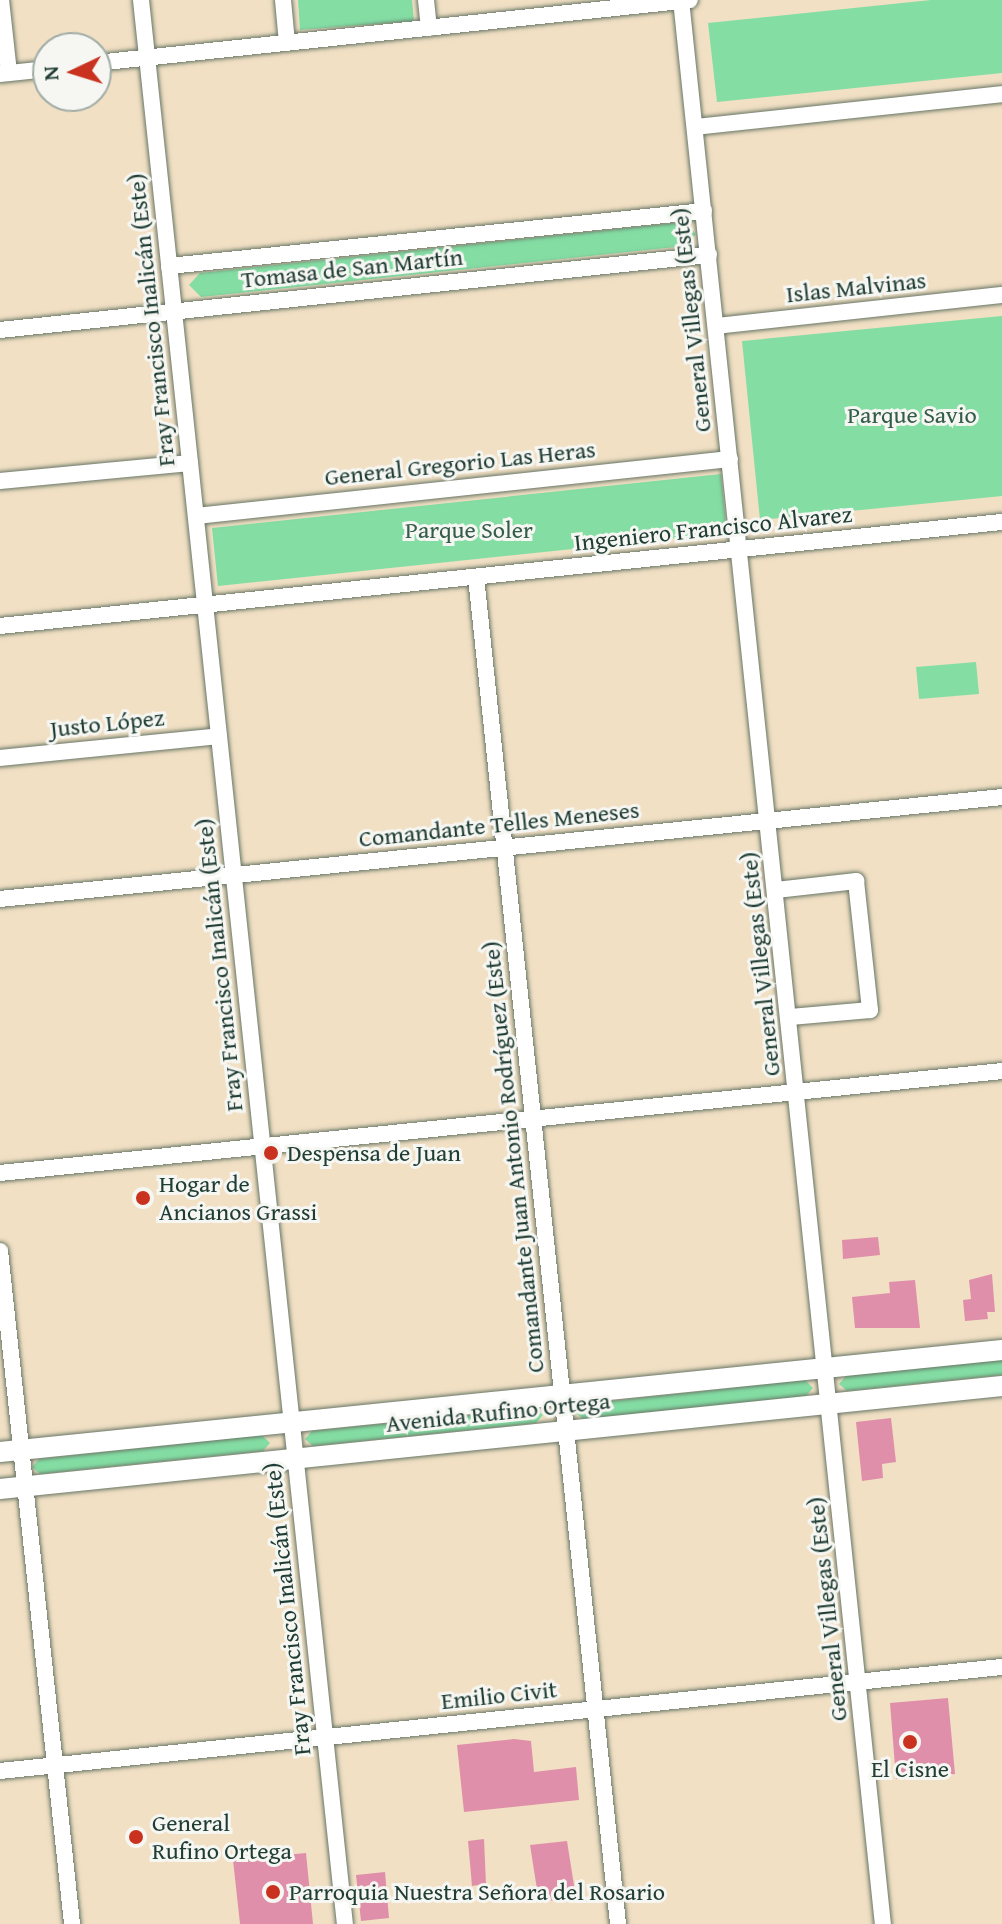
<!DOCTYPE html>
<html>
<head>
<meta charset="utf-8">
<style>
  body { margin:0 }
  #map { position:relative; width:1002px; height:1924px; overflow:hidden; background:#f1e0c4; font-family:"Gentium Book Plus",serif }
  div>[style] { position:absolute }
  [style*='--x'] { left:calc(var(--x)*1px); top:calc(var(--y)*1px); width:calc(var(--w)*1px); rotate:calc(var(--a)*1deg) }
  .green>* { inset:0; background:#84dea4 }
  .building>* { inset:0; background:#df8fa9 }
  .roads { filter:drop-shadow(0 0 2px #687666) drop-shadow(0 0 2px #687666) }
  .minor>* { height:16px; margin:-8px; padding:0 8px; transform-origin:8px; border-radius:8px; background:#fff }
  .major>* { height:20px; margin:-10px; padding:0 10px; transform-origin:10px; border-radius:10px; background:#fff }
  .dots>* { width:22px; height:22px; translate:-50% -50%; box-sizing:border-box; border:4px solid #f6f6f2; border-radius:50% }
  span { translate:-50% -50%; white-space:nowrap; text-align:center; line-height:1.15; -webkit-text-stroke:6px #f6f6f2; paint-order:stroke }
  .street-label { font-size:24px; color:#1f3d34 }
  .park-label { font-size:24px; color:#335d4a }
  .poi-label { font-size:24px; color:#1f3d34 }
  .left { translate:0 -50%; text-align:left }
  .north { position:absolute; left:32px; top:32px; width:80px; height:80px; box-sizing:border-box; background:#f6f6f2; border:2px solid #a0aca6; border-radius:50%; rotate:266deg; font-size:22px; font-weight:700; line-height:32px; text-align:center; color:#1f3d34 }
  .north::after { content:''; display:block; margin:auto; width:28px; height:36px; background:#c8321e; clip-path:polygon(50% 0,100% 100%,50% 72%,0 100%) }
</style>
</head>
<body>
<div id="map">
  <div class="green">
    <div style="clip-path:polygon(298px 0,412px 0,414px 21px,300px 30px)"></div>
    <div style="clip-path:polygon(931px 0,1002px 0,1002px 73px,717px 102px,708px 23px)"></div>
    <div style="clip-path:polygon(684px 222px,696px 234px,685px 246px,201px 297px,189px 285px,200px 273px)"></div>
    <div style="clip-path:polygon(1002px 316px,1002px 496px,760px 520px,742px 341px)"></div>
    <div style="clip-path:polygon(721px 474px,727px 533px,218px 586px,212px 528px)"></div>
    <div style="clip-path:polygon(976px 662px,979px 694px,919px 699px,916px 667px)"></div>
    <div style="clip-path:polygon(1002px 1359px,1002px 1375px,847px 1391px,839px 1384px,846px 1376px)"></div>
    <div style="clip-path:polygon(805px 1380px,813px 1388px,806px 1396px,583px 1419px,575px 1412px,583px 1404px)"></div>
    <div style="clip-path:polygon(535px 1408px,543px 1415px,536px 1423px,313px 1446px,305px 1439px,312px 1431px)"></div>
    <div style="clip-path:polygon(262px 1435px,270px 1443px,263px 1451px,40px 1474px,32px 1467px,39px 1459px)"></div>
  </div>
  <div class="building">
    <div style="clip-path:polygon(878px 1237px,880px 1255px,843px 1259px,842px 1240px)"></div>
    <div style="clip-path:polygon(992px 1274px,995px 1312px,987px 1312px,988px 1319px,965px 1321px,963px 1300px,971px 1299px,969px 1280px)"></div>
    <div style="clip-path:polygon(915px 1280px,920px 1328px,855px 1328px,852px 1297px,890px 1293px,889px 1282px)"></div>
    <div style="clip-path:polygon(891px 1418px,896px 1462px,882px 1464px,883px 1478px,862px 1481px,856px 1422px)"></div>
    <div style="clip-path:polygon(948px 1698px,955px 1774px,896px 1779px,890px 1703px)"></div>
    <div style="clip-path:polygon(514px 1739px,531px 1741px,534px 1772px,576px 1767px,579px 1800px,464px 1812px,457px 1745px)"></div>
    <div style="clip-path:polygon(484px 1839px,486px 1884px,472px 1886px,468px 1841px)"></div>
    <div style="clip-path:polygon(567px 1841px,576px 1898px,539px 1902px,530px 1845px)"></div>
    <div style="clip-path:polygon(306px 1853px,313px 1924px,240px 1924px,233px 1860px)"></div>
    <div style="clip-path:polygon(385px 1872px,389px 1918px,361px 1921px,356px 1875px)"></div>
  </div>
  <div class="roads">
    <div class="minor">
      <div style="--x:1;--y:0;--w:73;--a:83.7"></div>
      <div style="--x:141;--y:0;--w:1935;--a:83.95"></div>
      <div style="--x:283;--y:0;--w:43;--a:84.7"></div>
      <div style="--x:426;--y:0;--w:28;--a:84"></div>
      <div style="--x:681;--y:0;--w:1935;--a:84.01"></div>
      <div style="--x:96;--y:63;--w:597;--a:-6.05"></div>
      <div style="--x:0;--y:74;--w:48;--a:-5.9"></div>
      <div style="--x:695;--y:127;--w:309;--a:-6.1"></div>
      <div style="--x:169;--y:266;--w:538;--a:-5.87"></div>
      <div style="--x:716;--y:326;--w:288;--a:-6.2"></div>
      <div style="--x:0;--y:330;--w:713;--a:-6.04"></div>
      <div style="--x:0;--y:481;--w:191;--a:-5.4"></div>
      <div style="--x:196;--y:516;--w:537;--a:-6.09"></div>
      <div style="--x:476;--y:577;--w:1354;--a:83.98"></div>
      <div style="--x:0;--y:626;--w:1007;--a:-5.93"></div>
      <div style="--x:0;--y:758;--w:220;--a:-5.7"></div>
      <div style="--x:776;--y:890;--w:81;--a:-6.4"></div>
      <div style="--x:856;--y:881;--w:130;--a:83.8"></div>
      <div style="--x:870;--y:1010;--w:80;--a:175"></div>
      <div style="--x:0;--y:899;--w:1007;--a:-5.81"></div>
      <div style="--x:0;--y:1173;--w:1007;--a:-5.81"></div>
      <div style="--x:0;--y:1251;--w:677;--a:83.89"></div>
      <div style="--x:0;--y:1771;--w:1007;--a:-5.93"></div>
    </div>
    <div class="major">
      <div style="--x:0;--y:1452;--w:1007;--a:-5.81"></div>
      <div style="--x:0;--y:1489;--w:1007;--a:-5.87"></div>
    </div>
  </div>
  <div class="dots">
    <div style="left:271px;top:1153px;background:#c8321e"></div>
    <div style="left:143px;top:1198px;background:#c8321e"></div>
    <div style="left:910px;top:1742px;background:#c8321e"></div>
    <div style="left:136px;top:1837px;background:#c8321e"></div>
    <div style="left:273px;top:1892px;background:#c8321e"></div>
  </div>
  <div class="street-label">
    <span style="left:352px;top:268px;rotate:-6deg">Tomasa de San Martín</span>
    <span style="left:856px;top:287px;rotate:-6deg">Islas Malvinas</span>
    <span style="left:151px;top:320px;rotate:-96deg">Fray Francisco Inalicán (Este)</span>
    <span style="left:691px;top:320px;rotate:-96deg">General Villegas (Este)</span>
    <span style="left:460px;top:463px;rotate:-6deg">General Gregorio Las Heras</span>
    <span style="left:713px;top:528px;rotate:-6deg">Ingeniero Francisco Alvarez</span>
    <span style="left:107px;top:723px;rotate:-6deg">Justo López</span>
    <span style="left:499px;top:824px;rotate:-6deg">Comandante Telles Meneses</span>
    <span style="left:760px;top:964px;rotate:-96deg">General Villegas (Este)</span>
    <span style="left:219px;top:965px;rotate:-96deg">Fray Francisco Inalicán (Este)</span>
    <span style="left:513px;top:1157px;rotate:-96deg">Comandante Juan Antonio Rodríguez (Este)</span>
    <span style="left:498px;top:1412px;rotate:-6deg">Avenida Rufino Ortega</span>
    <span style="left:287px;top:1609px;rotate:-96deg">Fray Francisco Inalicán (Este)</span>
    <span style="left:827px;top:1609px;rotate:-96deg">General Villegas (Este)</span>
    <span style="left:499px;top:1695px;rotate:-6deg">Emilio Civit</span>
  </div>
  <div class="park-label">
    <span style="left:912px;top:415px">Parque Savio</span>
    <span style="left:469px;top:530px">Parque Soler</span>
  </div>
  <div class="poi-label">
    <span class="left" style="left:287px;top:1153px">Despensa de Juan</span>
    <span class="left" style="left:159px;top:1198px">Hogar de<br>Ancianos Grassi</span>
    <span style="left:910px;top:1769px">El Cisne</span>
    <span class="left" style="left:152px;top:1837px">General<br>Rufino Ortega</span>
    <span class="left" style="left:289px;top:1892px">Parroquia Nuestra Señora del Rosario</span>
  </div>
  <div class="north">N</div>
</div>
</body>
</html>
